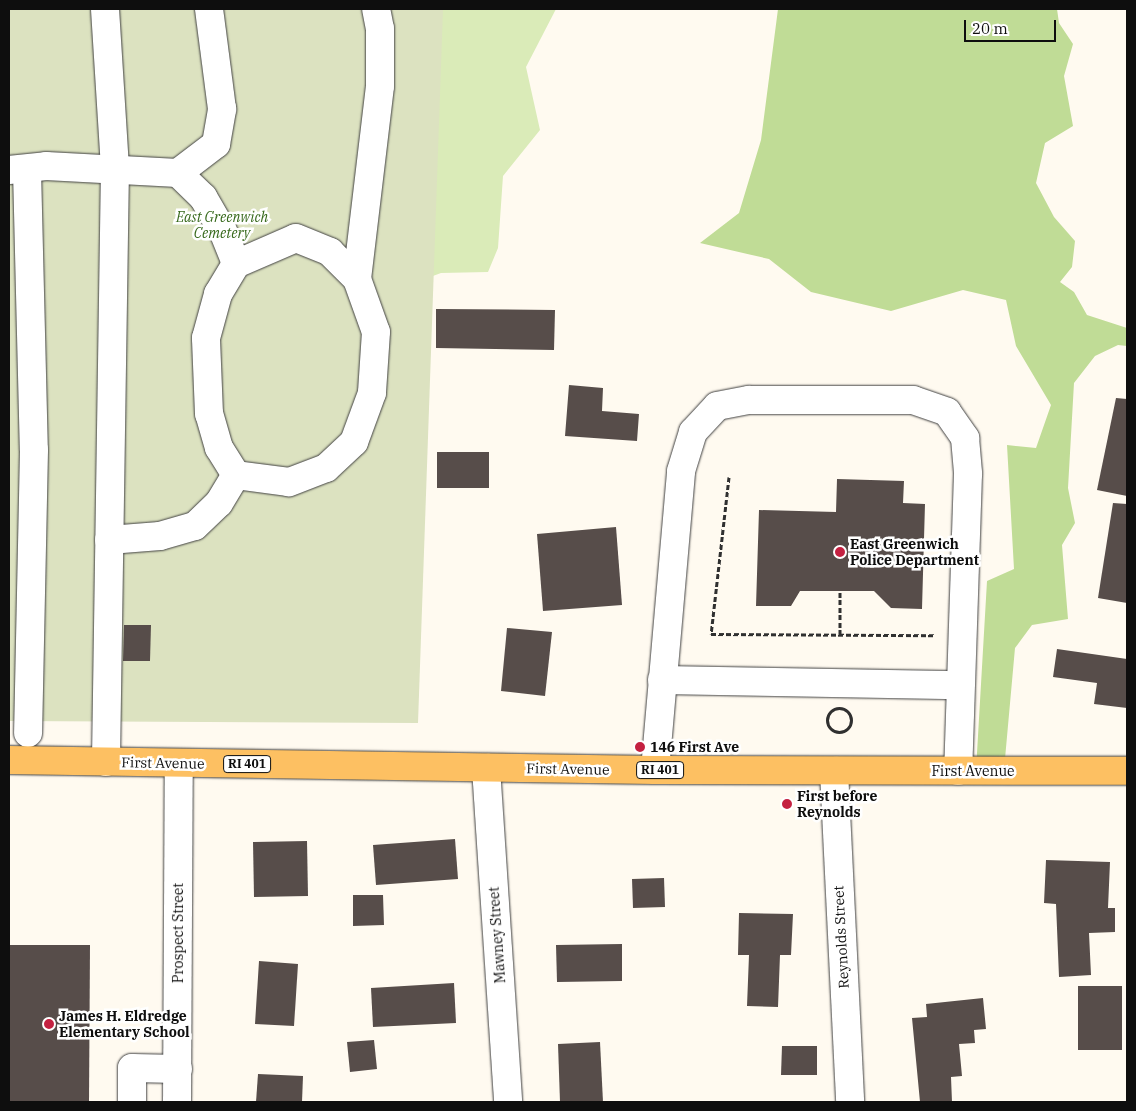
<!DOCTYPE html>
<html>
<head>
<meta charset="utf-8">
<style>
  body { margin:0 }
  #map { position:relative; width:1136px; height:1111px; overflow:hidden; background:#fffaf0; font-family:"IBM Plex Serif",serif }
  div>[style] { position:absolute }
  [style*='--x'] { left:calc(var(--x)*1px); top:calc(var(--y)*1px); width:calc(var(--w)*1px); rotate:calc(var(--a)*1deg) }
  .green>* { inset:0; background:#daebb8 }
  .forest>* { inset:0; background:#c0dc96 }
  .cemetery>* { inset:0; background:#dce2c0 }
  .building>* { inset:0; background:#574d4a }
  .path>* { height:3px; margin-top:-1.5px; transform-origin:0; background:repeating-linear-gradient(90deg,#303030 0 5px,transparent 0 7.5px) }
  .path>.ring { margin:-1.5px; padding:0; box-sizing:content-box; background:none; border:3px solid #303030; border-radius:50% }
  .roads { filter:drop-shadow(0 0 1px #414141) drop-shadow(0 0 1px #414141) }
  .minor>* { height:28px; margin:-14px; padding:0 14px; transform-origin:14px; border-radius:14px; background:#fff }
  .major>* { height:28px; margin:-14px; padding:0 14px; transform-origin:14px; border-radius:14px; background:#fdc062 }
  .dots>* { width:14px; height:14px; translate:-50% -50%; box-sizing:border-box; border:2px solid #fff; border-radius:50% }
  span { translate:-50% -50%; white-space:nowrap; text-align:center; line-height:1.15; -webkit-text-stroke:5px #fff; paint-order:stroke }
  .shield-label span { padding:1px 4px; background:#fff; border:1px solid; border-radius:4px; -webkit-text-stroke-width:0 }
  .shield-label { font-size:12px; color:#0e0e0e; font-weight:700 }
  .park-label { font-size:14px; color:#37691c; font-style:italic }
  .poi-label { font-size:14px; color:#0e0e0e; font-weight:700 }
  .left { translate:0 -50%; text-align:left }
  .street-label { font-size:14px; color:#0e0e0e }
  .frame { position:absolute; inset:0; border:10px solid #0e0e0e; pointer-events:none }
  .scale { position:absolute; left:964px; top:20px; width:92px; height:22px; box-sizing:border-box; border:2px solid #0e0e0e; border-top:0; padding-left:6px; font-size:15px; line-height:18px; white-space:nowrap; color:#0e0e0e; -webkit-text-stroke:4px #fff; paint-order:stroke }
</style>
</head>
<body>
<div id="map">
  <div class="green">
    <div style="clip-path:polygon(424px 9px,556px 9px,526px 67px,540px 130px,503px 176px,498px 248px,488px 272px,441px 273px,395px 290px)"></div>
  </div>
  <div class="forest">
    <div style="clip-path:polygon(778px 9px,1057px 9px,1059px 23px,1073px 44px,1064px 76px,1073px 126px,1045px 143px,1036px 183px,1054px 217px,1075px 241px,1072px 267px,1060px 282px,1074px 292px,1087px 315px,1127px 328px,1127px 346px,1118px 345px,1095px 356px,1074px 383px,1068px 488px,1075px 523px,1062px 545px,1068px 619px,1032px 625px,1015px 648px,1004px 770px,976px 770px,987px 581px,1014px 569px,1007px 445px,1036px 448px,1051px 405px,1016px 346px,1006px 300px,963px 290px,891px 311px,811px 292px,769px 259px,700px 243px,739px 213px,761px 140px)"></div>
  </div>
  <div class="cemetery">
    <div style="clip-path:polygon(9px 9px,443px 9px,418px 723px,9px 721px)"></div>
  </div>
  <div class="building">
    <div style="clip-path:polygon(436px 309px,555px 310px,554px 350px,436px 348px)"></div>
    <div style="clip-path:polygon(569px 385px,603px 388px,602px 411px,639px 414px,637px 441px,565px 436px)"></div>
    <div style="clip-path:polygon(1116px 398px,1127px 399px,1127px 496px,1097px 490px)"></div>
    <div style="clip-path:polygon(437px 452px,489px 452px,489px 488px,437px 488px)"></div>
    <div style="clip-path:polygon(837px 479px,904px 481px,903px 503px,925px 504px,922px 609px,891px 608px,874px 591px,800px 591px,791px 606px,756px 606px,759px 510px,836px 512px)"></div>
    <div style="clip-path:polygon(1113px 503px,1127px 504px,1127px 603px,1098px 598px)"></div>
    <div style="clip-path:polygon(616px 527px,622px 605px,543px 611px,537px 534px)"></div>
    <div style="clip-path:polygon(124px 625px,151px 625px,150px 661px,123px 661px)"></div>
    <div style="clip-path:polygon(507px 628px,552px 632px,545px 696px,501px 691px)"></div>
    <div style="clip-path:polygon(1057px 649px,1127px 659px,1127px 708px,1094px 704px,1097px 683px,1053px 677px)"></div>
    <div style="clip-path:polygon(455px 839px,458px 879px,376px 885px,373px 845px)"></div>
    <div style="clip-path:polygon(307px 841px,308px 896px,254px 897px,253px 842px)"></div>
    <div style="clip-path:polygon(1046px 860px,1110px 862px,1108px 908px,1115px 908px,1115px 932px,1089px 933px,1091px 975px,1059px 977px,1056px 904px,1044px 903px)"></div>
    <div style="clip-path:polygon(664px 878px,665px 907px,633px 908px,632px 879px)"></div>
    <div style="clip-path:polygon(353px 895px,383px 895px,384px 925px,353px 926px)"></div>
    <div style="clip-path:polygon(739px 913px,793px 914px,791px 955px,780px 955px,778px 1007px,747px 1006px,749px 955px,738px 955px)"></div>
    <div style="clip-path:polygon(622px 944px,622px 981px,557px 982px,556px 945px)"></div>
    <div style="clip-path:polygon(9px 945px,90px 945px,89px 1102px,9px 1102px)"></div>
    <div style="clip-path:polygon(259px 961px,298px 964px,294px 1026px,255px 1024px)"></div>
    <div style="clip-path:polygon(454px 983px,456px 1023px,373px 1027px,371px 988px)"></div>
    <div style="clip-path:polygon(1078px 986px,1122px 986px,1122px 1050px,1078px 1050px)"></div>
    <div style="clip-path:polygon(983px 998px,986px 1029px,974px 1030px,975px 1043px,959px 1044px,962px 1076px,951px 1077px,952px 1102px,920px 1102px,912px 1018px,927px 1017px,926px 1004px)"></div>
    <div style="clip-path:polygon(374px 1040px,377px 1069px,350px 1072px,347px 1042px)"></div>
    <div style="clip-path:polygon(600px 1042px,603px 1102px,560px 1102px,558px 1044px)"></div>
    <div style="clip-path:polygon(782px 1046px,817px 1046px,817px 1075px,781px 1075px)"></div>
    <div style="clip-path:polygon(258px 1074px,303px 1076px,302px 1102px,256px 1102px)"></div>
  </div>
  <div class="path">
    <div style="--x:729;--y:477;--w:158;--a:96.5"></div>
    <div style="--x:711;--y:634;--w:223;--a:0.3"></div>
    <div style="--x:840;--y:635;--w:44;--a:-90"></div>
    <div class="ring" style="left:827px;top:708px;width:21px;height:21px"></div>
  </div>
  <div class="roads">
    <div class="minor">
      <div style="--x:105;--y:9;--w:158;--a:86.4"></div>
      <div style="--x:115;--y:167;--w:595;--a:90.87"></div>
      <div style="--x:9;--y:170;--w:37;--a:-6"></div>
      <div style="--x:46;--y:166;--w:132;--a:3"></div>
      <div style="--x:178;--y:173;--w:35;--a:44"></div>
      <div style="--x:203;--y:197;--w:39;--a:60"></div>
      <div style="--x:223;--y:231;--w:35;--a:68"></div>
      <div style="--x:27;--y:170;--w:280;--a:88.6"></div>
      <div style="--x:34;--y:450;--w:283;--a:91.2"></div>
      <div style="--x:178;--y:173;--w:48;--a:-37.3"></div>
      <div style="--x:216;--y:144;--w:36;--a:-80"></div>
      <div style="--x:222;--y:109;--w:101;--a:-97.4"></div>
      <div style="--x:296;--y:238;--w:37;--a:22"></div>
      <div style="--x:330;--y:252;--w:38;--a:45"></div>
      <div style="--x:357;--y:279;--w:56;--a:70.3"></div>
      <div style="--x:376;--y:332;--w:61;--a:93.8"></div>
      <div style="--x:372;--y:393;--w:52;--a:110.2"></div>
      <div style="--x:354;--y:442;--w:38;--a:137"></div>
      <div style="--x:326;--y:468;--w:40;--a:159"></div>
      <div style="--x:289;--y:482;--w:53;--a:-172.5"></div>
      <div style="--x:236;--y:475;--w:32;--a:-122"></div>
      <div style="--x:219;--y:448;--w:35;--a:-106"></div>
      <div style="--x:209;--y:414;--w:76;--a:-92.3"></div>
      <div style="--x:206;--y:338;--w:46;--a:-74.7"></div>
      <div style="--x:218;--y:294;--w:35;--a:-59"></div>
      <div style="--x:236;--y:264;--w:65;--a:-23.4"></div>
      <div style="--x:357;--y:279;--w:194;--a:-83.2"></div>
      <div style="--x:380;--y:86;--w:57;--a:-90"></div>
      <div style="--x:380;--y:29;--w:20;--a:-101"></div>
      <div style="--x:109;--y:540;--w:51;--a:-4.5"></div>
      <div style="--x:160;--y:536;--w:36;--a:-16"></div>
      <div style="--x:195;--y:526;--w:33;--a:-44"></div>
      <div style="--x:219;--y:503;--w:33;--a:-59"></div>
      <div style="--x:662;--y:680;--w:297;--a:1"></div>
      <div style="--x:486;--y:768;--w:335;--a:86.2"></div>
      <div style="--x:655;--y:770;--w:300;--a:-85"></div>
      <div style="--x:681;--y:471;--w:41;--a:-72.9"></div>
      <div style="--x:693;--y:432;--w:35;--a:-47"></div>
      <div style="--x:717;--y:406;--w:33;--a:-11"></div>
      <div style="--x:749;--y:400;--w:164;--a:0"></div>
      <div style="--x:913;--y:400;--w:36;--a:19"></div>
      <div style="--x:947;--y:412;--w:32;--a:55"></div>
      <div style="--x:965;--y:438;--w:36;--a:85"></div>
      <div style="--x:968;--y:474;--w:297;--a:91.9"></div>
      <div style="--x:834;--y:771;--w:331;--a:87.2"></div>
      <div style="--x:132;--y:1102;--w:34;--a:-90"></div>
      <div style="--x:132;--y:1068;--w:46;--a:1.2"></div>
      <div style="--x:177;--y:1102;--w:339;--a:-89.7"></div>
    </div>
    <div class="major">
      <div style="--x:9;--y:760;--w:646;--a:0.89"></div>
      <div style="--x:655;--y:770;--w:472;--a:0.1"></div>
    </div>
  </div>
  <div class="dots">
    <div style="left:840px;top:552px;background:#c42141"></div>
    <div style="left:640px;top:747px;background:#c42141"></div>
    <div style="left:787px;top:804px;background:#c42141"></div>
    <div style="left:49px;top:1024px;background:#c42141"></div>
  </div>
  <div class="shield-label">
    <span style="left:247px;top:764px">RI 401</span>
    <span style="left:660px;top:770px">RI 401</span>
  </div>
  <div class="park-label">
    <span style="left:222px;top:225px">East Greenwich<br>Cemetery</span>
  </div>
  <div class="poi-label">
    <span class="left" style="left:850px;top:552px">East Greenwich<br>Police Department</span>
    <span class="left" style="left:650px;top:747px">146 First Ave</span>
    <span class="left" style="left:797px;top:804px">First before<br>Reynolds</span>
    <span class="left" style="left:59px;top:1024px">James H. Eldredge<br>Elementary School</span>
  </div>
  <div class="street-label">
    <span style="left:163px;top:763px;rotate:1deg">First Avenue</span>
    <span style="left:568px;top:769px;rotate:1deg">First Avenue</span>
    <span style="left:973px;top:771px">First Avenue</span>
    <span style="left:178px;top:933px;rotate:-90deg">Prospect Street</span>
    <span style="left:497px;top:935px;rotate:-94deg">Mawney Street</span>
    <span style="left:841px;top:937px;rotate:-93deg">Reynolds Street</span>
  </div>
  <div class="frame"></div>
  <div class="scale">20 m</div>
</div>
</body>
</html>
